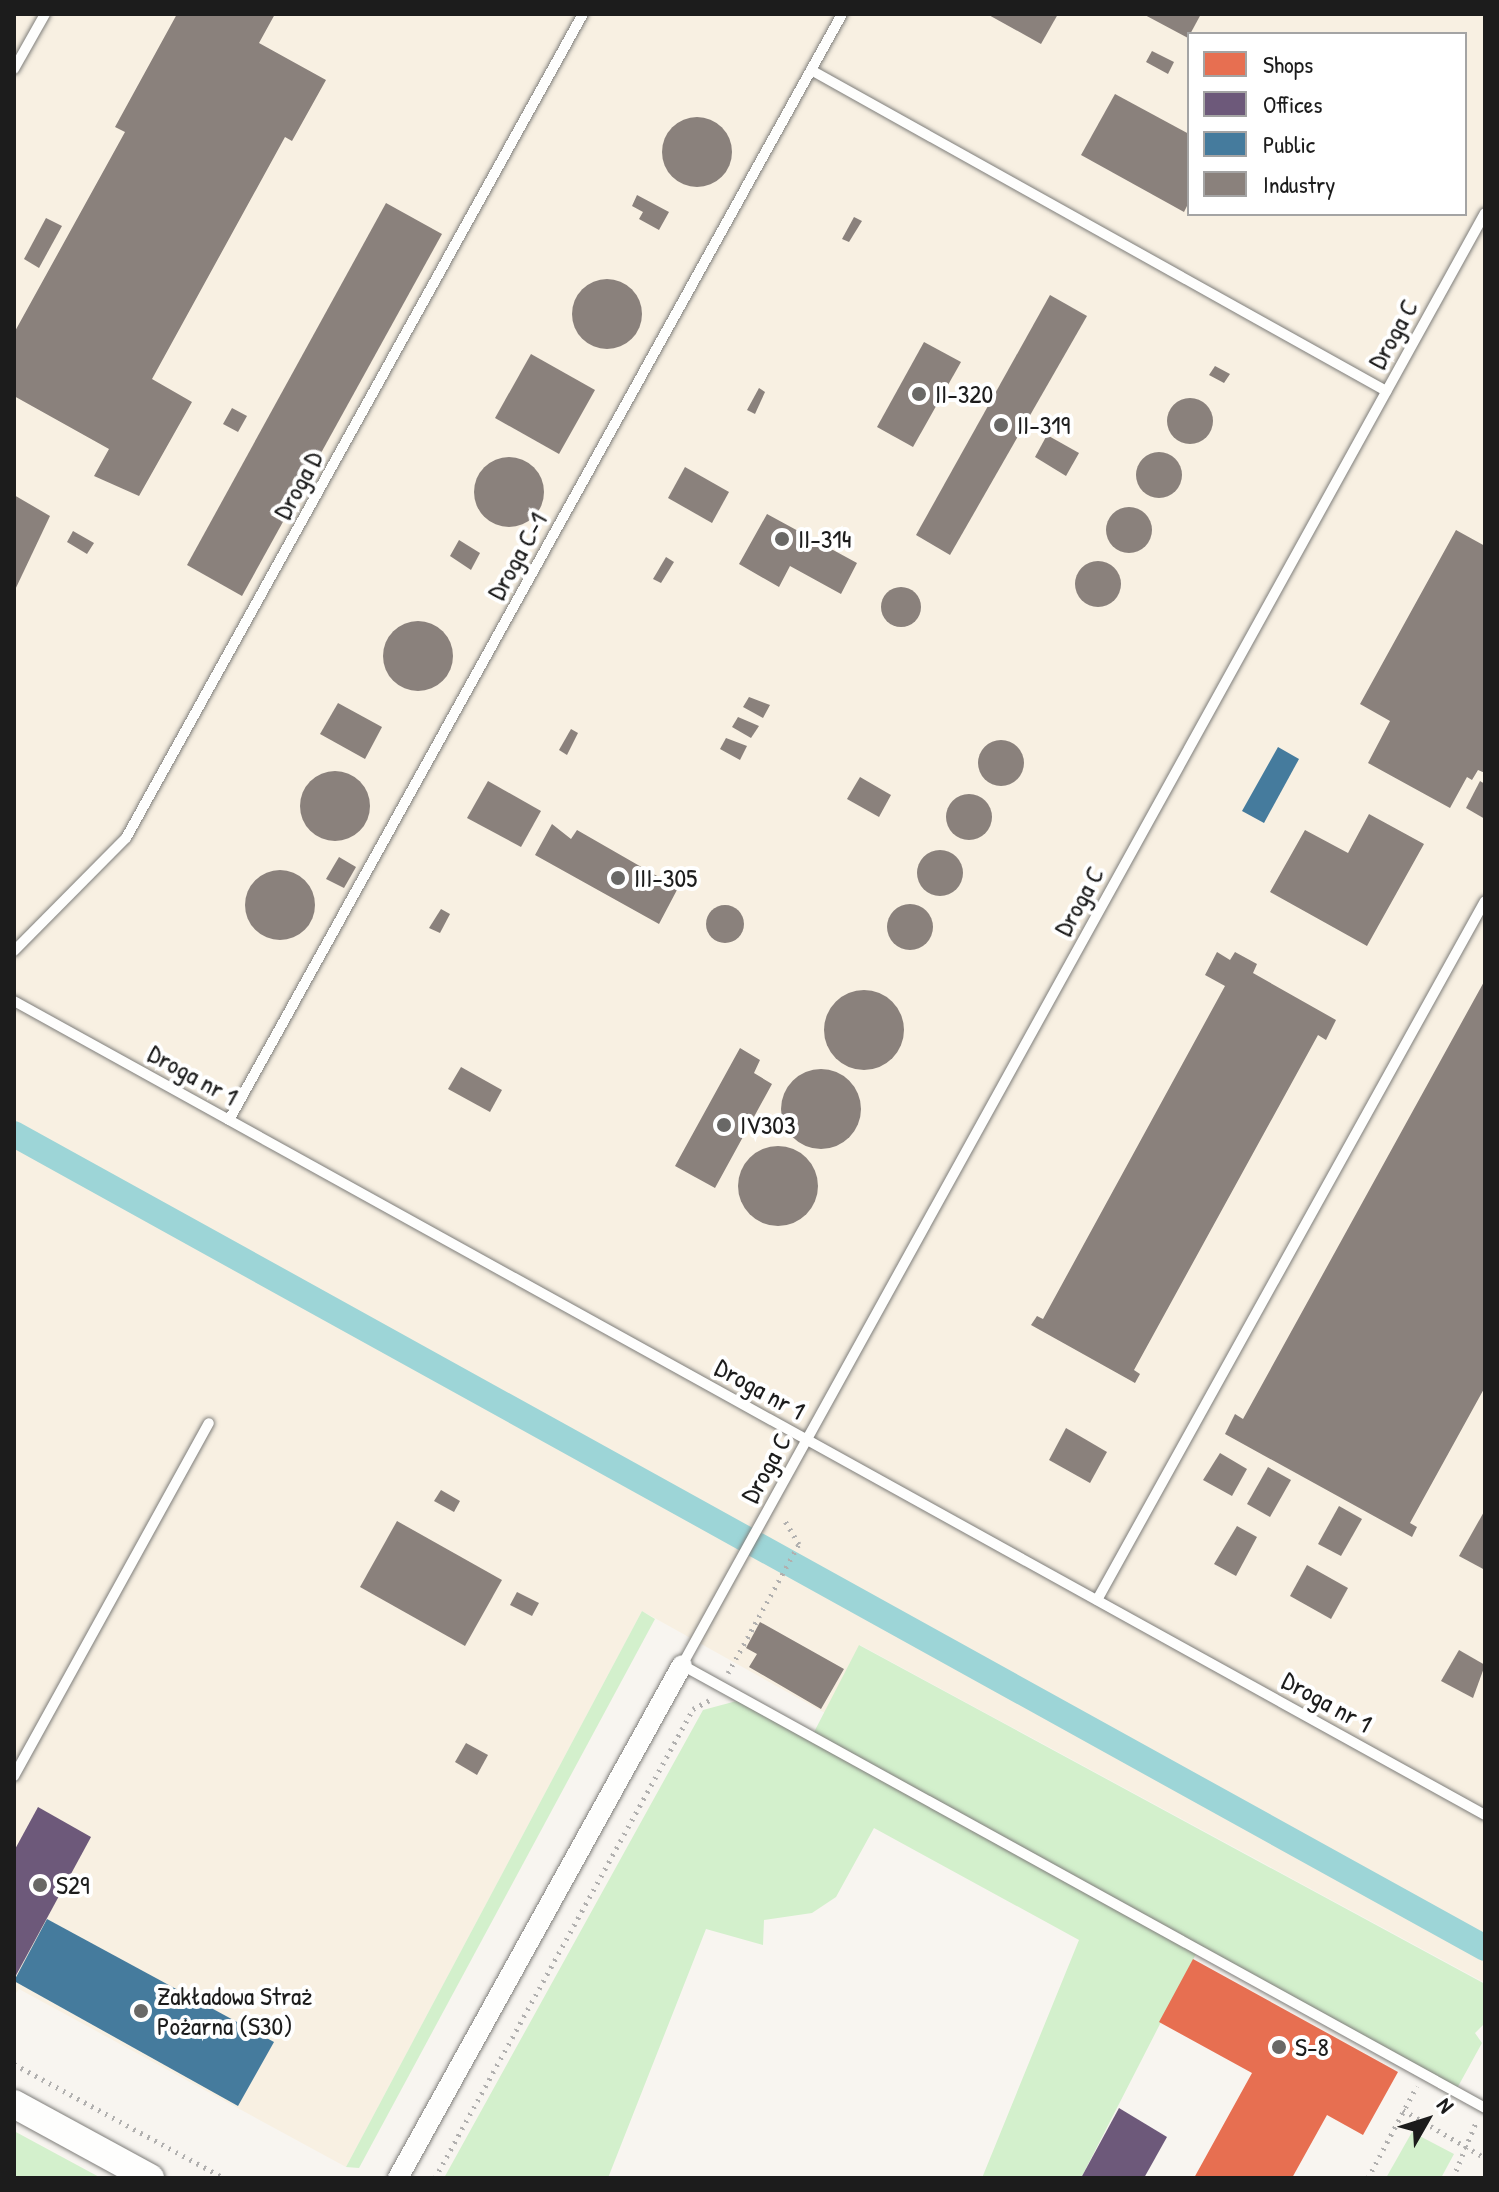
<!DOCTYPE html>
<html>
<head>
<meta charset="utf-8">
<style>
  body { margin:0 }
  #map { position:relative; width:1499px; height:2192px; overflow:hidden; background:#f8f5f0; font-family:"Patrick Hand",sans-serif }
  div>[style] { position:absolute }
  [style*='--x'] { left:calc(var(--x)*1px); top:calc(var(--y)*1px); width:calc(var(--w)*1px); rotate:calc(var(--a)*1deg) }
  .built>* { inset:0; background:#f8f0e2 }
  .green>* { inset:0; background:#d3f0cc }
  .shops>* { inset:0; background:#e76f51 }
  .offices>* { inset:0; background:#6d597a }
  .public>* { inset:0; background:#457b9d }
  .industry>* { inset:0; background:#8a817c }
  .round { border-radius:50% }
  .canal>* { height:26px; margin:-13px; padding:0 13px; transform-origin:13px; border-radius:13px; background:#9dd5d7 }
  .path>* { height:5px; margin-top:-2.5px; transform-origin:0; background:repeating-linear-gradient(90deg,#b1b0af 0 2px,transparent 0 8px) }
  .roads { filter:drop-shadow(0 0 2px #7f7e7b) drop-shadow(0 0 2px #7f7e7b) }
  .lane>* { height:10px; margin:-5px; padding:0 5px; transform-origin:5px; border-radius:5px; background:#fefefd }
  .street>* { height:20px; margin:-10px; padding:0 10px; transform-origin:10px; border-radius:10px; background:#fefefd }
  .secondary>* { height:28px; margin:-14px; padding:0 14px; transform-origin:14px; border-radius:14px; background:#fefefd }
  .dots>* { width:22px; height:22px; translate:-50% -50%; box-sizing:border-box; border:4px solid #fff; border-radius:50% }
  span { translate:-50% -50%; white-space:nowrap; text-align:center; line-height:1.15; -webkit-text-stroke:8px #fff; paint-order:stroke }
  .street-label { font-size:26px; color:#1c1c1c }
  .poi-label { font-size:26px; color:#1c1c1c }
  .left { translate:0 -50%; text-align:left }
  .frame { position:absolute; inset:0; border:16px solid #1c1c1c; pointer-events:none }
  .legend { position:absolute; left:1187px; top:32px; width:280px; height:184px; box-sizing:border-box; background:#fff; border:2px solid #a4a4a4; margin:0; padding:10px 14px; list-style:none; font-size:24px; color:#1c1c1c }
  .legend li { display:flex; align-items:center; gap:16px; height:40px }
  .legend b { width:40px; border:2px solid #a4a4a4 }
  .north { position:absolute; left:1387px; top:2080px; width:80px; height:80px; -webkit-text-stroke:6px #fff; paint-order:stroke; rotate:51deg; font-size:22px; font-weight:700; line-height:32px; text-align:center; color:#1c1c1c }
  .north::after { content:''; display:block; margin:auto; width:28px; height:36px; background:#1c1c1c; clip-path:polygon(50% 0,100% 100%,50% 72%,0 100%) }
</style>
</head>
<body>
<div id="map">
  <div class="built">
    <div style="clip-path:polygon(evenodd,14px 14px,1485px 14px,1485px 1983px,860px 1645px,825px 1713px,642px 1611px,346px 2167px,19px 1989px,14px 1996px,14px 14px,1189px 34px,1465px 34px,1465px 214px,1189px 214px,1189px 34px)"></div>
  </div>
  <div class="green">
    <div style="clip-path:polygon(642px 1611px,655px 1619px,359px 2168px,346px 2167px)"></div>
    <div style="clip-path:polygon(859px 1645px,1485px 1984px,1485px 2023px,1475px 2033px,1482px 2043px,1455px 2092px,1198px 1950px,1081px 2178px,982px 2178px,1079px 1940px,874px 1828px,836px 1897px,812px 1913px,764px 1920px,763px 1945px,706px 1929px,608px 2178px,444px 2178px,703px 1710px,744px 1699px,812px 1736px)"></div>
    <div style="clip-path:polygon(14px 2131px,101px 2178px,14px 2178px)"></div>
    <div style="clip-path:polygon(1412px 2132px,1454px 2154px,1441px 2178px,1386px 2178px)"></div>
  </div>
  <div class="shops">
    <div style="clip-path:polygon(1193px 1959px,1398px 2072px,1363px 2135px,1327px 2115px,1292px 2178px,1194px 2178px,1252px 2073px,1159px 2022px)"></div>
  </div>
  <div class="offices">
    <div style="clip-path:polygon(38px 1807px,91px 1837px,14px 1979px,14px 1851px)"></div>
    <div style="clip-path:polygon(1119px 2108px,1167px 2137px,1144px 2178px,1081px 2178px)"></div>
  </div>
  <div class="public">
    <div style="clip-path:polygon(1278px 747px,1299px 759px,1264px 823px,1242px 811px)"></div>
    <div style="clip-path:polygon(47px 1919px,274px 2042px,238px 2106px,14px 1981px)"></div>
  </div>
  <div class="industry">
    <div style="clip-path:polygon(177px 14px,275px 14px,259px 43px,326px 80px,292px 141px,285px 137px,152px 379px,192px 402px,139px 496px,94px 476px,109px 449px,14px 396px,14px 333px,125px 132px,115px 127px)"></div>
    <div style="clip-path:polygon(987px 14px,1058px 14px,1041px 44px)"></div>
    <div style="clip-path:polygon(1143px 14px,1201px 14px,1188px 38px)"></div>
    <div style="clip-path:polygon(1152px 51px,1174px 62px,1168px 74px,1146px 62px)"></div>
    <div style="clip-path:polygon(1115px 94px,1189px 134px,1189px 202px,1184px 212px,1081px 155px)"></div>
    <div class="round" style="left:662px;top:117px;width:70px;height:70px"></div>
    <div style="clip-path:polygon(637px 195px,669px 212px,659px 230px,639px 219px,643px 212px,632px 206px)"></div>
    <div style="clip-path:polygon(386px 203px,442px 234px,242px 596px,187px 565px)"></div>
    <div style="clip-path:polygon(854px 217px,862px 221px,849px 242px,842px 239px)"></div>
    <div style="clip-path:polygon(46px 218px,62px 226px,39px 268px,24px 259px)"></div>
    <div class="round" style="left:572px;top:279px;width:70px;height:70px"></div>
    <div style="clip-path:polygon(1050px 295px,1087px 316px,950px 555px,916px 535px)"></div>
    <div style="clip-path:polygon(924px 342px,961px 362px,913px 447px,877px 427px)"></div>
    <div style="clip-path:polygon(531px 354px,595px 390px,559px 454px,495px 418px)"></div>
    <div style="clip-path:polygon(1215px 366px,1230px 374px,1224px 383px,1209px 375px)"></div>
    <div style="clip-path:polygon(759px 388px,765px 392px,755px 414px,747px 410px)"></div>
    <div class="round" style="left:1167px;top:398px;width:46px;height:46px"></div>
    <div style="clip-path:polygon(232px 408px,247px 416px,238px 432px,223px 424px)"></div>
    <div style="clip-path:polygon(1047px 435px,1079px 453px,1066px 476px,1035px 457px)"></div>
    <div class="round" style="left:1136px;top:452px;width:46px;height:46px"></div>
    <div class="round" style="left:474px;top:457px;width:70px;height:70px"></div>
    <div style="clip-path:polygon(685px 467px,729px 492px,712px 523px,668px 498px)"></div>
    <div style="clip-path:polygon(14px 495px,50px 516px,14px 592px)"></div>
    <div class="round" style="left:1106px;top:507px;width:46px;height:46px"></div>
    <div style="clip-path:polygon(767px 514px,857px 563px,841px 594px,790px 566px,779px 587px,739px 564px)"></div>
    <div style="clip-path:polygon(1456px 530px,1485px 546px,1485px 773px,1478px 770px,1472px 780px,1467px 777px,1450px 808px,1368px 763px,1390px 721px,1360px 704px)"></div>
    <div style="clip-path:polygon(73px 531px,94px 543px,87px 554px,67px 542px)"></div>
    <div style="clip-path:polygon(459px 540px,480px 553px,471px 570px,450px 556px)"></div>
    <div style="clip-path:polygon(666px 557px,674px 562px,661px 583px,653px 579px)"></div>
    <div class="round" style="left:1075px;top:561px;width:46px;height:46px"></div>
    <div class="round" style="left:881px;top:587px;width:40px;height:40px"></div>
    <div class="round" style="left:383px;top:621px;width:70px;height:70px"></div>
    <div style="clip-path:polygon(749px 697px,770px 705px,763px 718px,743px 707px)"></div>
    <div style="clip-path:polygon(338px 703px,382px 727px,365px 759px,320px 734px)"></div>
    <div style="clip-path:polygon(738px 717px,759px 726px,751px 738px,732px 727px)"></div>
    <div style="clip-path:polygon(571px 729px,578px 733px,567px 755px,559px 750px)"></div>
    <div style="clip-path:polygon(726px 738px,747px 746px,740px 760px,720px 749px)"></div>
    <div class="round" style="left:978px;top:740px;width:46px;height:46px"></div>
    <div class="round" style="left:300px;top:771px;width:70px;height:70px"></div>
    <div style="clip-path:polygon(860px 777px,891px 795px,879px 817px,847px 799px)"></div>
    <div style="clip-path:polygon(488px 781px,541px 811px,521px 847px,467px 818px)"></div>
    <div style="clip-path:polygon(1480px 781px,1485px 784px,1485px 819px,1466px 808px)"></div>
    <div class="round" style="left:946px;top:794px;width:46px;height:46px"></div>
    <div style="clip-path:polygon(1369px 814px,1424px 844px,1367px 946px,1270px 892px,1305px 830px,1348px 853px)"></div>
    <div style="clip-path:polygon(552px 824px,571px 839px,577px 830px,678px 888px,659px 924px,535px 855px)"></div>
    <div class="round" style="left:917px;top:850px;width:46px;height:46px"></div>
    <div style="clip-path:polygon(339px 857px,356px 867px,344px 888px,326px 879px)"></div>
    <div class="round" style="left:245px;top:870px;width:70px;height:70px"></div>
    <div class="round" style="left:887px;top:904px;width:46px;height:46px"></div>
    <div class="round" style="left:706px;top:905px;width:38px;height:38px"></div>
    <div style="clip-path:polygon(441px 909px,450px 914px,440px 933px,429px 928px)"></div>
    <div style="clip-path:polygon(1217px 952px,1230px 960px,1235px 952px,1257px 964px,1253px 973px,1336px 1020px,1326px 1040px,1318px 1035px,1134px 1370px,1140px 1374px,1135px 1383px,1031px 1325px,1037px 1316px,1043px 1319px,1225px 986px,1205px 975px)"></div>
    <div style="clip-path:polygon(1485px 980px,1485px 1387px,1410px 1523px,1417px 1527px,1412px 1537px,1225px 1434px,1235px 1414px,1243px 1419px)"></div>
    <div class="round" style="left:824px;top:990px;width:80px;height:80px"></div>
    <div style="clip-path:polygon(740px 1048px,760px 1060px,754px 1073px,772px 1084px,715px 1188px,675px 1166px)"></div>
    <div style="clip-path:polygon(461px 1067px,502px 1090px,490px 1112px,448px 1089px)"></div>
    <div class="round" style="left:781px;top:1069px;width:80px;height:80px"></div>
    <div class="round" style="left:738px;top:1146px;width:80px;height:80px"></div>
    <div style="clip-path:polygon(1066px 1428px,1107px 1452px,1090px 1483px,1049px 1460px)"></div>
    <div style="clip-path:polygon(1220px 1453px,1247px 1469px,1232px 1496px,1203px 1480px)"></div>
    <div style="clip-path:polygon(1268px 1467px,1291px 1480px,1270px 1517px,1247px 1504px)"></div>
    <div style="clip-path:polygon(441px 1490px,460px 1501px,454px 1512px,434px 1501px)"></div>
    <div style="clip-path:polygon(1339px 1506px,1362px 1519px,1341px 1556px,1318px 1544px)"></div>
    <div style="clip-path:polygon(1485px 1510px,1485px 1570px,1459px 1556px)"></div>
    <div style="clip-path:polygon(397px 1521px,502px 1580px,465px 1646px,360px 1587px)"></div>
    <div style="clip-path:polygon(1237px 1526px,1257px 1537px,1236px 1576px,1214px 1564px)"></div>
    <div style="clip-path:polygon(1307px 1565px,1348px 1588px,1331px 1619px,1290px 1596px)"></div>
    <div style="clip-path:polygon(517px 1592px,539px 1603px,532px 1616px,510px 1605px)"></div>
    <div style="clip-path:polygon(760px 1622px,844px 1669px,821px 1709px,749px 1667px,757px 1654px,746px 1648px)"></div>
    <div style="clip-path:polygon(1459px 1650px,1485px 1665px,1473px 1698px,1441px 1681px)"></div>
    <div style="clip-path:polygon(466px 1743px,488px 1755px,477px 1775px,455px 1762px)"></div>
  </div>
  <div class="canal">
    <div style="--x:14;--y:1134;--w:1681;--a:28.96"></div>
  </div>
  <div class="path">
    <div style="--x:728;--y:1673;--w:147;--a:-61.2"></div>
    <div style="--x:799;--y:1544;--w:31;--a:-121"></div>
    <div style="--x:14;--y:2064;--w:239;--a:28.5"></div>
    <div style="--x:1403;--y:2110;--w:95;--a:30.3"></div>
    <div style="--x:435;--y:2178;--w:535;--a:-61.18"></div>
    <div style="--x:693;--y:1709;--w:19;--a:-28"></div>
    <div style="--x:1368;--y:2178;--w:104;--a:-62"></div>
    <div style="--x:1453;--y:2178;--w:63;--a:-67.5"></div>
  </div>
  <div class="roads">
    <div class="lane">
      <div style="--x:14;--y:69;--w:63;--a:-60.6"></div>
      <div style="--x:811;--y:70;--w:659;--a:29.17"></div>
      <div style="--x:1485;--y:213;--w:1659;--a:118.94"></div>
      <div style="--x:682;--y:1665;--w:917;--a:28.88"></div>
      <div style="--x:14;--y:951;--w:159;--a:-45.3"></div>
      <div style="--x:126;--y:838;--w:942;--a:-60.99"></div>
      <div style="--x:14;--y:1001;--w:1681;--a:28.96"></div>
      <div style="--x:229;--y:1120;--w:1265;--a:-61"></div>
      <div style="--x:1097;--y:1600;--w:799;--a:-60.97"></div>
      <div style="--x:14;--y:1776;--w:403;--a:-61.1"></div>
    </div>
    <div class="street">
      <div style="--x:398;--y:2178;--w:586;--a:-61.03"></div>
    </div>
    <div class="secondary">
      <div style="--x:14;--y:2104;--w:155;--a:28.6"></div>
    </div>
  </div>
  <div class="dots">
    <div style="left:919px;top:394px;background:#696866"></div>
    <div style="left:1001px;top:425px;background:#696866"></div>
    <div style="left:782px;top:539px;background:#696866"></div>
    <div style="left:618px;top:878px;background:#696866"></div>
    <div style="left:724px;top:1125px;background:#696866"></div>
    <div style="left:40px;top:1885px;background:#696866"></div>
    <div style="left:141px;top:2011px;background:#696866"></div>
    <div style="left:1279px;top:2047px;background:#696866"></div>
  </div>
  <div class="street-label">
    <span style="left:1393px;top:334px;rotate:-61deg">Droga C</span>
    <span style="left:298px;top:485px;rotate:-61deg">Droga D</span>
    <span style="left:517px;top:556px;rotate:-61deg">Droga C-1</span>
    <span style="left:1079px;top:901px;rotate:-61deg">Droga C</span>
    <span style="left:193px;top:1075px;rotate:29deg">Droga nr 1</span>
    <span style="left:760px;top:1389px;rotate:29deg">Droga nr 1</span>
    <span style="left:766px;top:1468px;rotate:-61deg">Droga C</span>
    <span style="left:1327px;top:1702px;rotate:29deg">Droga nr 1</span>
  </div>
  <div class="poi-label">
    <span class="left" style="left:935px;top:394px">II-320</span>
    <span class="left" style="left:1017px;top:425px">II-319</span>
    <span class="left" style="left:798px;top:539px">II-314</span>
    <span class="left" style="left:634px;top:878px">III-305</span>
    <span class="left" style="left:740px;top:1125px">IV303</span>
    <span class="left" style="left:56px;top:1885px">S29</span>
    <span class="left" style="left:157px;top:2011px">Zakładowa Straż<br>Pożarna (S30)</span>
    <span class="left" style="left:1295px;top:2047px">S-8</span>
  </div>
  <div class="frame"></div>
  <ul class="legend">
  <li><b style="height:22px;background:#e76f51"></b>Shops</li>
  <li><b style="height:22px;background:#6d597a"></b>Offices</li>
  <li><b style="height:22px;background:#457b9d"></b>Public</li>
  <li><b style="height:22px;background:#8a817c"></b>Industry</li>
  </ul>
  <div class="north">N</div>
</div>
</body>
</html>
